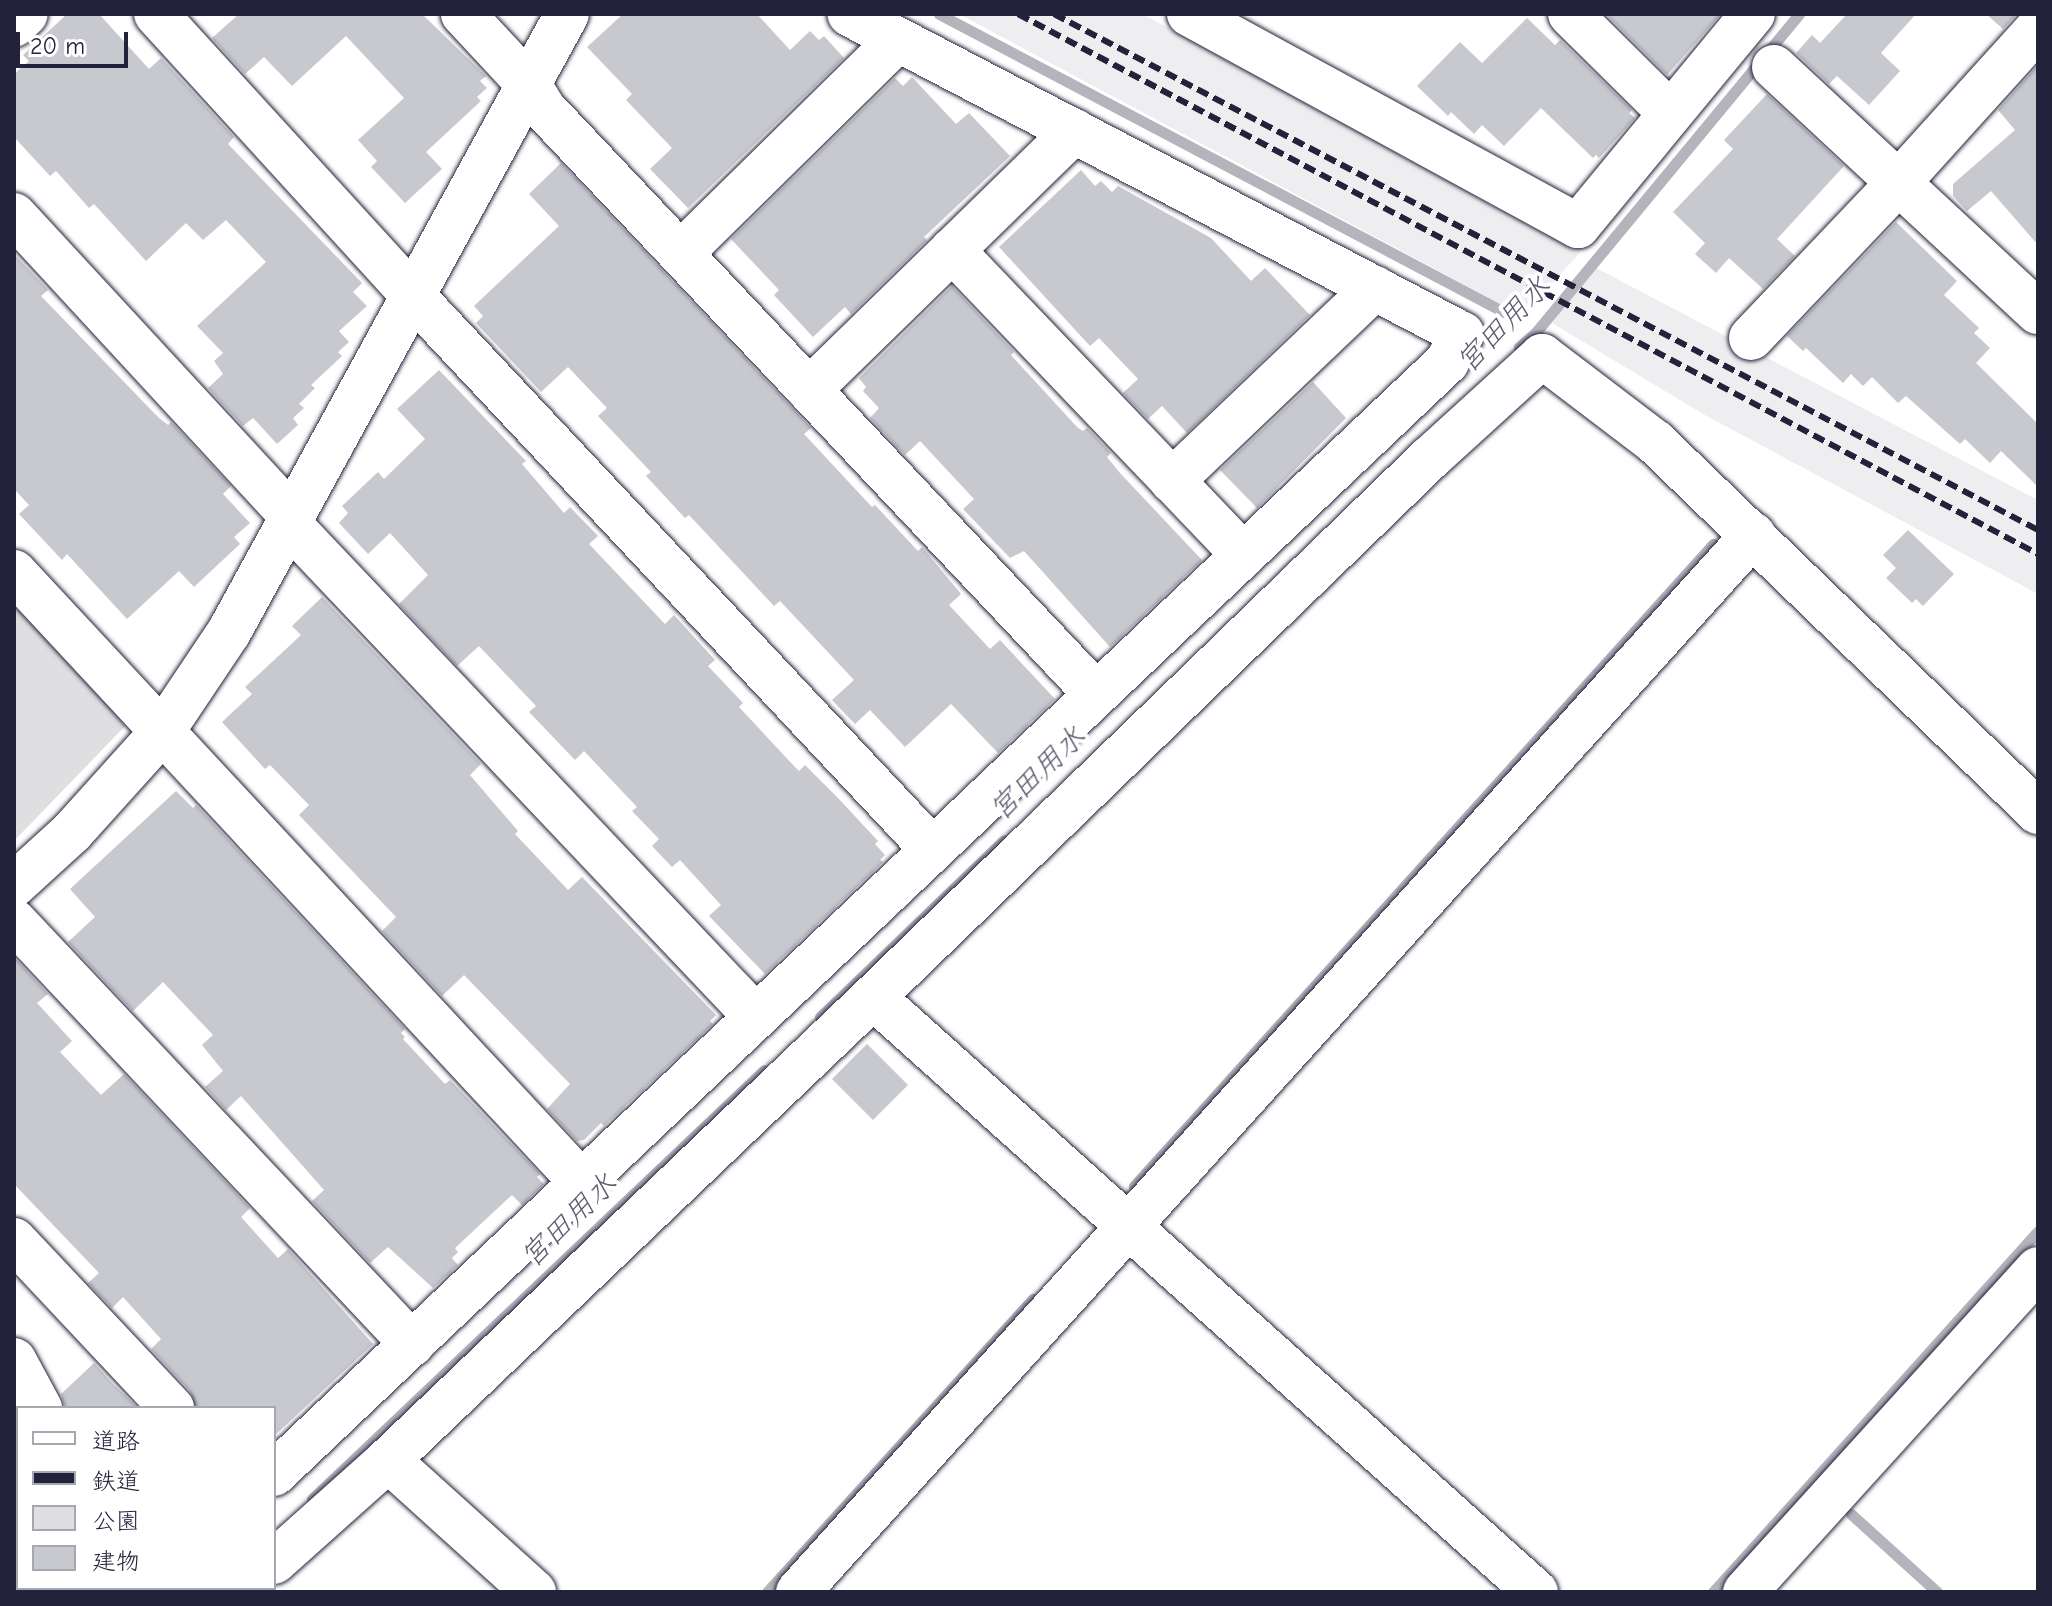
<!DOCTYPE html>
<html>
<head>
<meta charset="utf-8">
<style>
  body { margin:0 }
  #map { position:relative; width:2052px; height:1606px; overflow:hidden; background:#fff; font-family:"Comic Neue","Klee One",sans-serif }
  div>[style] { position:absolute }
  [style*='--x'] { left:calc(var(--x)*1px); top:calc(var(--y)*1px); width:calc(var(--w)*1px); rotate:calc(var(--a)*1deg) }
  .built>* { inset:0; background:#eeeef1 }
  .green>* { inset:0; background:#dfdfe2 }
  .stream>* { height:11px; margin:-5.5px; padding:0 5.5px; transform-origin:5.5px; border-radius:5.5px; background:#b4b4bc }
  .building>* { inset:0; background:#c8c8cf }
  .roads { filter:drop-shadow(0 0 2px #22223b) drop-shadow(0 0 2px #22223b) }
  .minor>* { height:44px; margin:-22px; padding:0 22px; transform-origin:22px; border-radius:22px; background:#fff }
  .rail>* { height:6px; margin-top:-3px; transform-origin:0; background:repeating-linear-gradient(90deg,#22223b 0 12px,transparent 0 18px) }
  span { translate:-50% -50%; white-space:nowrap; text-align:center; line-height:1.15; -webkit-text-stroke:8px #fff; paint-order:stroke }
  .water-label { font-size:30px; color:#5c5c6f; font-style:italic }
  .frame { position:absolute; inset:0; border:16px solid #22223b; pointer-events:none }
  .legend { position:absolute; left:16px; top:1406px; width:260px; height:184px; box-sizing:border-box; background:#fff; border:2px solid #a7a7b1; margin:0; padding:10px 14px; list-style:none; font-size:24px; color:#22223b }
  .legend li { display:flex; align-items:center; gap:16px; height:40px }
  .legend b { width:40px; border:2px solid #a7a7b1 }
  .scale { position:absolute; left:16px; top:32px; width:112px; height:36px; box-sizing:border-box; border:4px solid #22223b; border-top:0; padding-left:10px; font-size:24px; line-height:28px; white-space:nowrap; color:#22223b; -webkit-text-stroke:6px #fff; paint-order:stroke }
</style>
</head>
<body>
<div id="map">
  <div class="built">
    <div style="clip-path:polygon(959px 14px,1142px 14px,1583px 249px,1523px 316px)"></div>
    <div style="clip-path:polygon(1596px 268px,2038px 500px,2038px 594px,1703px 414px,1552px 323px)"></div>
  </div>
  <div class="green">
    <div style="clip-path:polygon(14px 595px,130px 721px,14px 841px)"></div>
  </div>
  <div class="stream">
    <div style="--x:939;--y:14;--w:639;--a:27.81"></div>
    <div style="--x:1519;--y:347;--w:23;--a:-41"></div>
    <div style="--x:1536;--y:332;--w:413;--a:-50.4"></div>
    <div style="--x:820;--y:1017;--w:255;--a:-43.9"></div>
    <div style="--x:1134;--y:1186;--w:865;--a:-47.95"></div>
    <div style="--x:312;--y:1499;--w:623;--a:-43.5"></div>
    <div style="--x:1851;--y:1514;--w:116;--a:42.2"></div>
    <div style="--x:214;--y:1592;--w:6;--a:-39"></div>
    <div style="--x:767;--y:1592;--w:396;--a:-47.8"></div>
    <div style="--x:1713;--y:1592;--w:486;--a:-48"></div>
  </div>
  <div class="building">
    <div style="clip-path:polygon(67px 14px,99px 14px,149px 69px,161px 58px,234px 137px,228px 144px,362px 283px,353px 292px,367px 306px,339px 331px,349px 342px,338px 352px,342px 356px,311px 385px,315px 388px,299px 404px,304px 408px,293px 418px,298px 425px,277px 444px,253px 418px,243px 426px,208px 388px,223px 374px,214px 361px,223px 353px,197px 326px,266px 262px,226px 220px,203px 240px,186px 223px,146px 261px,94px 204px,89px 208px,56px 171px,50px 176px,14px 137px,14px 74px,29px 61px,23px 55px)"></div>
    <div style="clip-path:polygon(239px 14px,422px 14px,486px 76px,480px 81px,487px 88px,477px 97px,481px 101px,426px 152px,442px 169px,405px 203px,371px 167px,377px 161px,358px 140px,404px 98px,346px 36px,292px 86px,264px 57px,245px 74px,212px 38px)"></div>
    <div style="clip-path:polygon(623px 14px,757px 14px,790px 50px,810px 31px,819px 40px,824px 36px,844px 58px,688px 208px,650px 169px,672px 148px,626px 100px,632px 94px,587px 47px)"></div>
    <div style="clip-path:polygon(1606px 14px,1721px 14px,1667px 75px)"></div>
    <div style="clip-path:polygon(1847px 14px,1916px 14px,1881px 53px,1900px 71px,1869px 105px,1837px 76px,1829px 84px,1796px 53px,1812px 35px,1820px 43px)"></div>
    <div style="clip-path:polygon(1986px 14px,2017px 14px,2003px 29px)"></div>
    <div style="clip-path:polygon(1527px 18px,1555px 45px,1560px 40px,1632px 110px,1629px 113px,1635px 118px,1599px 158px,1596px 155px,1593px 158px,1541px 108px,1504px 146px,1482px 125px,1474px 134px,1451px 112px,1448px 116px,1417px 86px,1460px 42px,1482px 63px)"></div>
    <div style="clip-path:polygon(2038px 65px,2038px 245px,1991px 191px,1967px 211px,1953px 196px,1953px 184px,2015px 130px,1998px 110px)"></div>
    <div style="clip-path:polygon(912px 77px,956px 124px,969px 113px,1010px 156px,924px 237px,927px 240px,851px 314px,845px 307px,813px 337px,774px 295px,779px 290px,731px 239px,895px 78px,903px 86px)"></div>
    <div style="clip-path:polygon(1767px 94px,1844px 166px,1777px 239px,1795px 256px,1763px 289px,1729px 258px,1716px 273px,1695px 254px,1705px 243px,1673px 212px,1733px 149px,1724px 140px)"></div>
    <div style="clip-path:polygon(561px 163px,811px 428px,804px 434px,872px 507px,875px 505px,918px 551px,922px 547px,961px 594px,949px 605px,990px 649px,1000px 640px,1055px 699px,998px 753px,951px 704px,905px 747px,870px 710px,855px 724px,832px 700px,854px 680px,780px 601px,774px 606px,689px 515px,685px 518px,646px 476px,651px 472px,598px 416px,607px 408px,568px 367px,541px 392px,476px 323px,483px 316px,474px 306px,559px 226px,529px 194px)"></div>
    <div style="clip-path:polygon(1081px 170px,1095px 186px,1101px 181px,1112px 192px,1118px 186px,1211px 238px,1251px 281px,1265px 268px,1310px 315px,1187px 433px,1162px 406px,1148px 419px,1123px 393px,1138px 379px,1099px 338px,1090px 346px,999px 247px)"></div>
    <div style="clip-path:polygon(1896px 222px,1957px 281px,1944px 295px,1979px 328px,1974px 333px,1990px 348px,1976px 363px,2038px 424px,2038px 487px,2001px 451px,1990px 463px,1965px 439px,1960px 444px,1906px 396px,1898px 403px,1872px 377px,1863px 386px,1851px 374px,1843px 383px,1806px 348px,1803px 351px,1787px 336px)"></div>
    <div style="clip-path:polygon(14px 254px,48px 290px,41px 296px,158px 417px,168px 425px,171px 422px,231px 486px,223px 494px,250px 523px,234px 537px,240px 544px,194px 587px,179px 571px,127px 619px,67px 554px,62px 560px,19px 514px,29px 505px,14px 489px)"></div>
    <div style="clip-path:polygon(952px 286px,1014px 352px,1011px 355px,1078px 428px,1083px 431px,1087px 428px,1111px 453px,1107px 457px,1120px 473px,1202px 560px,1110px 647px,1024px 551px,1010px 558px,963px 509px,974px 499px,920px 441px,905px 455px,870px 418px,879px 408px,863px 391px,866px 387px,859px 378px)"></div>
    <div style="clip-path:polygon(439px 370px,526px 461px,522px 464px,564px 513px,570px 507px,598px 536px,589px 544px,665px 624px,674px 615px,715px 660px,708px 666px,743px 703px,739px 707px,794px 766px,799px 771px,805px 765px,838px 798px,878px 841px,875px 844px,885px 855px,880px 860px,883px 862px,765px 974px,709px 916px,721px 905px,680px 860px,672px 867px,652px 846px,659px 839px,632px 811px,637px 807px,584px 751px,575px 760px,529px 712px,536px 706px,479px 646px,457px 666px,399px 604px,428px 575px,390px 533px,368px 554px,339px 523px,348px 513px,342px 506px,378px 472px,384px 479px,425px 439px,397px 409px)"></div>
    <div style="clip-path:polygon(1313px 382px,1346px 418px,1257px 508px,1220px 470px)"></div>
    <div style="clip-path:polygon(1908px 530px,1954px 574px,1923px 606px,1916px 599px,1912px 603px,1886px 578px,1896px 568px,1883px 555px)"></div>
    <div style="clip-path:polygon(322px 597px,481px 764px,470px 775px,518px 831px,515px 834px,568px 890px,582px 877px,716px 1015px,710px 1021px,713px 1024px,604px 1126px,601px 1123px,584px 1140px,577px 1141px,547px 1109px,570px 1084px,464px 975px,442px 996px,382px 931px,396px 917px,299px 815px,309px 805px,270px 765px,265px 769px,222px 722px,252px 694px,245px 687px,301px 635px,292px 626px)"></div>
    <div style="clip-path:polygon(176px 791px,193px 808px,196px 805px,405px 1029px,401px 1033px,405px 1037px,403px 1039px,445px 1084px,450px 1080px,540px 1174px,537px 1177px,544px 1184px,522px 1205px,512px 1195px,455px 1248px,458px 1252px,452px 1258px,458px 1265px,433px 1288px,388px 1247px,370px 1263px,312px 1201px,324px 1190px,241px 1096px,226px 1110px,205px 1087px,223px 1071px,202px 1045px,213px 1035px,163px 982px,133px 1011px,68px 942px,95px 917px,70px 889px)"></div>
    <div style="clip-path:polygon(14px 957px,48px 994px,37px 1003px,72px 1041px,60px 1052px,101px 1095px,124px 1074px,250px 1208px,241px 1217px,278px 1258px,288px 1249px,373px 1344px,274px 1436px,274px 1408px,196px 1408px,190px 1391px,151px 1349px,161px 1339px,123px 1297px,112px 1308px,88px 1283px,99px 1273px,14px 1184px)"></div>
    <div style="clip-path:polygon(867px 1044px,908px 1085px,873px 1120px,832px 1079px)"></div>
    <div style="clip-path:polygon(94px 1363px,113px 1384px,138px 1408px,65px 1408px,61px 1394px)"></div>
  </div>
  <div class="roads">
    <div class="minor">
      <div style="--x:156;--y:14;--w:383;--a:47.6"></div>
      <div style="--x:414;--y:297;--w:757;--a:46.82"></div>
      <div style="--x:463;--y:14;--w:98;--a:47.1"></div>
      <div style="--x:530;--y:86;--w:27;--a:59"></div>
      <div style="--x:544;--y:109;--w:804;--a:46.66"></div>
      <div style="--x:1189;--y:14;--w:443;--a:28.6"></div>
      <div style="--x:1578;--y:226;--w:275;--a:-50.5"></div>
      <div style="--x:1570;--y:14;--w:141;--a:44.7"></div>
      <div style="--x:14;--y:25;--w:16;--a:-43"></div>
      <div style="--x:1774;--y:67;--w:360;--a:42.9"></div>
      <div style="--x:14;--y:215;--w:411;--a:47.3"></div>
      <div style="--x:952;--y:250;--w:422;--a:46.3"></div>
      <div style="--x:681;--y:253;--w:304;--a:-44.5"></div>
      <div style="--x:1751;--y:338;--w:215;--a:-46.5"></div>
      <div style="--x:1899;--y:182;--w:207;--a:-47.9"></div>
      <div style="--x:809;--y:390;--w:371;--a:-44.3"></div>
      <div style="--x:1172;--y:481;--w:280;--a:-43.6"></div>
      <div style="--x:289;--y:524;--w:679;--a:46.55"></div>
      <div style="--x:14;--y:572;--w:834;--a:47.09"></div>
      <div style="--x:14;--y:885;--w:79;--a:-42.4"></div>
      <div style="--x:72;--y:832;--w:135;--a:-48"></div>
      <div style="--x:162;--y:732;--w:120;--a:-56.2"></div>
      <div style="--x:229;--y:632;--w:704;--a:-61.32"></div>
      <div style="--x:14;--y:921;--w:581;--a:46.74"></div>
      <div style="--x:873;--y:997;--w:891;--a:41.91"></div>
      <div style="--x:14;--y:1240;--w:231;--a:46.8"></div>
      <div style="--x:14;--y:1360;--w:55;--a:61.6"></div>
      <div style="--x:388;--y:1460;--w:197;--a:42.1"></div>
      <div style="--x:274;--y:1474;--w:1616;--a:-43.47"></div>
      <div style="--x:1447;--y:362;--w:32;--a:-62"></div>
      <div style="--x:1462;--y:334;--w:691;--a:-152.43"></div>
      <div style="--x:274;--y:1562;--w:153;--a:-41.8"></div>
      <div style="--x:388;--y:1460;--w:671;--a:-43.67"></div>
      <div style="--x:873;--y:997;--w:774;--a:-44.06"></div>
      <div style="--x:1429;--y:459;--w:153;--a:-42.3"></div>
      <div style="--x:1542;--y:356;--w:142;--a:37.3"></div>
      <div style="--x:1655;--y:442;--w:533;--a:44.01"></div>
      <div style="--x:78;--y:1588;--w:6;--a:39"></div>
      <div style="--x:240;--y:1592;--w:6;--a:-39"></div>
      <div style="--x:798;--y:1592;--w:1425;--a:-47.9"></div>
      <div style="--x:1745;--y:1592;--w:436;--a:-47.8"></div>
    </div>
  </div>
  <div class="rail">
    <div style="--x:1018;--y:14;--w:1154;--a:27.9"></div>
    <div style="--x:1054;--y:14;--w:1111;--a:27.67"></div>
  </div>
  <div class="water-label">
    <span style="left:1504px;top:325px;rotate:-46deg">宮田用水</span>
    <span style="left:1038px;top:774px;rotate:-44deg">宮田用水</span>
    <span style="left:569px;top:1221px;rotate:-44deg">宮田用水</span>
  </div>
  <div class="frame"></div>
  <ul class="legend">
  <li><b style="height:10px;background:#fff"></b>道路</li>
  <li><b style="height:10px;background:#22223b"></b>鉄道</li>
  <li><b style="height:22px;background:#dfdfe2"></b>公園</li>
  <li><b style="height:22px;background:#c8c8cf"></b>建物</li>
  </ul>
  <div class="scale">20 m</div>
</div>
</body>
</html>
